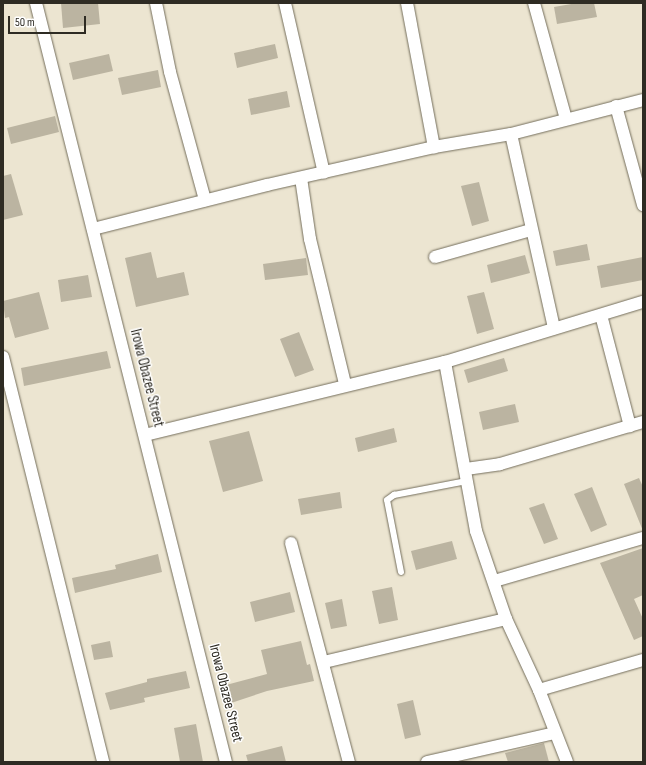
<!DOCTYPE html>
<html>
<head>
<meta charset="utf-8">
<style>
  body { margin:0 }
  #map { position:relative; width:646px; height:765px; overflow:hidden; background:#ece5d1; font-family:"Sofia Sans Condensed",sans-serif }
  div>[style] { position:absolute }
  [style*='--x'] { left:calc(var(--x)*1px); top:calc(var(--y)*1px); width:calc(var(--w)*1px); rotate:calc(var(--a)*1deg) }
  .building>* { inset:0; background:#bbb4a1 }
  .roads { filter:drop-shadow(0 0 1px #746e5c) drop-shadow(0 0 1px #746e5c) }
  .lane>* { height:6px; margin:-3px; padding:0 3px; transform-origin:3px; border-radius:3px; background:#fff }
  .street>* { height:12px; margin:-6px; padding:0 6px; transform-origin:6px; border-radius:6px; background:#fff }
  span { translate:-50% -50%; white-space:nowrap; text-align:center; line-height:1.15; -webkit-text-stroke:3px #fff; paint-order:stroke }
  .street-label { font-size:15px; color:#2e2b23 }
  .frame { position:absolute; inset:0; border:4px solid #2e2b23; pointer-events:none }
  .scale { position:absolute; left:8px; top:16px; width:78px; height:18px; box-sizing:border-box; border:2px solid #2e2b23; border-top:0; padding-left:5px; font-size:12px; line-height:14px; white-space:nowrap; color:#2e2b23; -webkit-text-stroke:3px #fff; paint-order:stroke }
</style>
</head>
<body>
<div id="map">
  <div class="building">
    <div style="clip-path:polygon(61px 3px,98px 3px,100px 24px,63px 28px)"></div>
    <div style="clip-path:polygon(577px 3px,594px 3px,597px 17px,557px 24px,554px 7px)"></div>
    <div style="clip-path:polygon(275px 44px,278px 58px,237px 68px,234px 53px)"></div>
    <div style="clip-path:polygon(109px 54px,113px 71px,73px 80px,69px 63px)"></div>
    <div style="clip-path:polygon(158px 70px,161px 87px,122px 95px,118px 78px)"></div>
    <div style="clip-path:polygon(287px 91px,290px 107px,251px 115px,248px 99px)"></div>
    <div style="clip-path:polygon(55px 116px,59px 132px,11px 144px,7px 128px)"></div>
    <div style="clip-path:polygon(11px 174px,23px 215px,3px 220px,3px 176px)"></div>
    <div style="clip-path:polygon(479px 182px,489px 221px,472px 226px,461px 186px)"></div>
    <div style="clip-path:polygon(587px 244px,590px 260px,556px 266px,553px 251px)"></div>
    <div style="clip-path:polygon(151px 252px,157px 278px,184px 272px,189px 295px,136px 307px,125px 258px)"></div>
    <div style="clip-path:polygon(525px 255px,530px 273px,491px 283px,487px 265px)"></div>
    <div style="clip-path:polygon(643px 257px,643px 280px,601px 288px,597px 266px)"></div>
    <div style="clip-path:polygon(306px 258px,308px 275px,265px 280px,263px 264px)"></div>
    <div style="clip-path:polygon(88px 275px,92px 297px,61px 302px,58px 280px)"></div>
    <div style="clip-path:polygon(39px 292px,49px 329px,15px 338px,9px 317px,5px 318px,3px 301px)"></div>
    <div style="clip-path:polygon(484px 292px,494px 329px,477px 334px,467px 296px)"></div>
    <div style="clip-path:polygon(299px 332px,314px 370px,295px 377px,280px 339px)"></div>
    <div style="clip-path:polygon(107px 351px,111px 368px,24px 386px,21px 368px)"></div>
    <div style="clip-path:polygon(504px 358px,508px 371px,468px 383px,464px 370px)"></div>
    <div style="clip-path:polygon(515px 404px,519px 422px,483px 430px,479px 412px)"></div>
    <div style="clip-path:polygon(394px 428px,397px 442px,358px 452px,355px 438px)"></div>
    <div style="clip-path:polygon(249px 431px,263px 481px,223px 492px,209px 441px)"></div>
    <div style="clip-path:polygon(639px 478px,643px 487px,643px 531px,624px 484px)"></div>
    <div style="clip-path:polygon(592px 487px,607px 525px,591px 532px,574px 494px)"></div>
    <div style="clip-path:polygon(340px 492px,342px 508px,301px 515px,298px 499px)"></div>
    <div style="clip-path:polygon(544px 503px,558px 539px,544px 544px,529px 508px)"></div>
    <div style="clip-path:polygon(452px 541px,457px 559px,416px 570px,411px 551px)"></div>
    <div style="clip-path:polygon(643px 548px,643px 595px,634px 599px,643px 619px,643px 636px,634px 640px,600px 563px)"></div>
    <div style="clip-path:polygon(158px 554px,162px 572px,75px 593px,72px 578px,116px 569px,115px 565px)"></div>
    <div style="clip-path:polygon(392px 587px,398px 620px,379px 624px,372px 591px)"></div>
    <div style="clip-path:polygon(290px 592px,295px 612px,255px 622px,250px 602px)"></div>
    <div style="clip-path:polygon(342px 599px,347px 626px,331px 629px,325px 603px)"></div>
    <div style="clip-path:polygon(110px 641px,113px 657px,94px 660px,91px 645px)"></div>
    <div style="clip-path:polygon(301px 641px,307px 665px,310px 664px,314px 681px,267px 691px,231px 703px,226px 685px,267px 674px,261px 650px)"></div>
    <div style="clip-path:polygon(186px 671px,190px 688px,144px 698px,145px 702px,110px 710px,105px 693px,147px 682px,147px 679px)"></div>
    <div style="clip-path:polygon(413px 700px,421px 735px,405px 739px,397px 704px)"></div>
    <div style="clip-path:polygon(196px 724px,203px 762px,180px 762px,174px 728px)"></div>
    <div style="clip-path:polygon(544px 743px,549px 762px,508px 762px,505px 753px)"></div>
    <div style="clip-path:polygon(282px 746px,286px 762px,248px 762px,246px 755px)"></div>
  </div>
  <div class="roads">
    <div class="lane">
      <div style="--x:401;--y:572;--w:73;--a:-101"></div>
      <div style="--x:387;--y:500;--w:9;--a:-36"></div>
      <div style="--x:394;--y:495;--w:74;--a:-10.9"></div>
    </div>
    <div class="street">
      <div style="--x:36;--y:3;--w:782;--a:75.95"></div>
      <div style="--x:156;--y:3;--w:70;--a:78.5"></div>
      <div style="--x:170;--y:72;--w:133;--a:74.7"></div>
      <div style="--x:285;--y:3;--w:174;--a:77.1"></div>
      <div style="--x:407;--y:3;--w:147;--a:79.4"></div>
      <div style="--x:534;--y:3;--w:120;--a:74.6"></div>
      <div style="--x:616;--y:106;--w:103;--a:74.7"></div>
      <div style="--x:511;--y:134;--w:199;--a:77.5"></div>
      <div style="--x:301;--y:178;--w:62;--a:81.6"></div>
      <div style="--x:310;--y:239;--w:149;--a:76.4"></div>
      <div style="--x:93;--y:229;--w:179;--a:-14.2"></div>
      <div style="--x:267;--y:185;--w:171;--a:-12.8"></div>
      <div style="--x:434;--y:147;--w:78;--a:-9.6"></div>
      <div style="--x:511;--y:134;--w:136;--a:-14.4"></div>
      <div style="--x:435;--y:257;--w:100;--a:-15.7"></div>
      <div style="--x:601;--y:315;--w:115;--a:75.4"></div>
      <div style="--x:3;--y:357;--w:417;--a:76.1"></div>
      <div style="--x:445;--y:362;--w:172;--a:79.6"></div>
      <div style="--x:476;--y:531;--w:93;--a:71.2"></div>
      <div style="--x:506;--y:619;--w:78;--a:65.1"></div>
      <div style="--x:539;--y:690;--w:77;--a:68.7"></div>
      <div style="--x:145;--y:435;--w:309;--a:-13.7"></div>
      <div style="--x:445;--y:362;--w:207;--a:-16.9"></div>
      <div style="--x:466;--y:469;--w:34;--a:-8"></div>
      <div style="--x:500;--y:464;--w:149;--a:-16.4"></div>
      <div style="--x:291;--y:543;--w:227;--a:75.2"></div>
      <div style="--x:494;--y:581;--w:155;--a:-16.1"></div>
      <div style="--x:324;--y:662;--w:187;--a:-13.3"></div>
      <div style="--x:539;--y:690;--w:108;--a:-16.1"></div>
      <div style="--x:427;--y:762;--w:131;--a:-12.8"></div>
    </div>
  </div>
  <div class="street-label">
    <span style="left:147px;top:378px;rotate:76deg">Irowa Obazee Street</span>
    <span style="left:226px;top:693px;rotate:76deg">Irowa Obazee Street</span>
  </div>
  <div class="frame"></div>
  <div class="scale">50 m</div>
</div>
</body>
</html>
